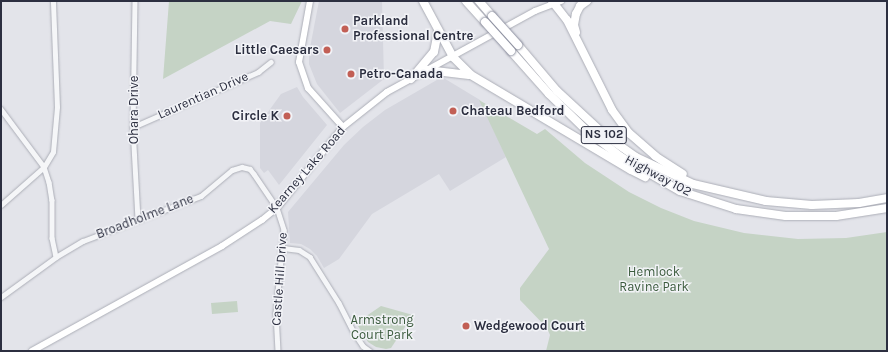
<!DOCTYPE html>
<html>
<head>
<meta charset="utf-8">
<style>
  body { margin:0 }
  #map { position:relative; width:888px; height:352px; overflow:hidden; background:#e3e4ea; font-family:Karla,sans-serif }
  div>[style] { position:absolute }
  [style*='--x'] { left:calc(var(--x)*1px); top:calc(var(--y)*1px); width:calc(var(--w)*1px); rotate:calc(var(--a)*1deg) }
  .built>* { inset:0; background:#d5d6de }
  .green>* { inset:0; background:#c5d3c5 }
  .roads { filter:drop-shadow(0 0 1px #acaeb7) drop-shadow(0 0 1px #acaeb7) }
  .street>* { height:4.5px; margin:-2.25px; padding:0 2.25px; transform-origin:2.25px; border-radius:2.25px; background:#f5f6f8 }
  .secondary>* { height:6px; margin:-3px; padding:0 3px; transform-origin:3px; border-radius:3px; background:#fff }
  .highway>* { height:8px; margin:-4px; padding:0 4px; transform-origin:4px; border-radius:4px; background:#fff }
  .bridges { filter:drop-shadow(0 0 1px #8c8f9f) drop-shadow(0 0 1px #8c8f9f) }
  .highway-bridge>* { height:8px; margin:-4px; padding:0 4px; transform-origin:4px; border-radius:4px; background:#fff }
  .dots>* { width:11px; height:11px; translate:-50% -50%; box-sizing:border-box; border:2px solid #f2f3f7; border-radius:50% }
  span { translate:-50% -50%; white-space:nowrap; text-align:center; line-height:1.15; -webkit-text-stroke:3px #f2f3f7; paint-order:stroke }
  .shield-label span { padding:1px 3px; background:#f2f3f7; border:1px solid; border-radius:3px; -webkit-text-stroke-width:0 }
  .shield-label { font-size:12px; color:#2c2f40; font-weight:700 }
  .poi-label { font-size:13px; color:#2c2f40; font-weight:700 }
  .left { translate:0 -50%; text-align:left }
  .right { translate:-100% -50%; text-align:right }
  .street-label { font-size:13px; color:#2c2f40 }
  .park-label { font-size:13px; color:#3b5b3d }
  .frame { position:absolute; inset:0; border:2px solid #2c2f40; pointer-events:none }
</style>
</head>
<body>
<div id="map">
  <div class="built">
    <div style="clip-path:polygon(319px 1px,382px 1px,384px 79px,340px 113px,317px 84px,309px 64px,309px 53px)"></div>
    <div style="clip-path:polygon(442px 77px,480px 100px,506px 157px,450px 191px,439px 174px,372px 214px,339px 259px,324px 268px,317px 256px,310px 249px,301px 244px,290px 243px,288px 212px,344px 145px,363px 127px,385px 110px)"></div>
    <div style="clip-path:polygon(297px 87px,303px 97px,327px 125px,279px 185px,268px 170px,264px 173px,260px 168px,260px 123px,281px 94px)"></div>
  </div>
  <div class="green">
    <div style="clip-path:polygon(169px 1px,302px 1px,291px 24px,270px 21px,163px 79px)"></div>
    <div style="clip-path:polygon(479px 100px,537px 134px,545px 129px,585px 163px,629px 192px,661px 208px,694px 221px,744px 233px,798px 239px,846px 238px,887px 232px,887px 351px,546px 351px,550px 335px,547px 328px,520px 300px,520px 288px,549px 249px)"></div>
    <div style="clip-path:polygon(237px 301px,238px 312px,212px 314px,211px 303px)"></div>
    <div style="clip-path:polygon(381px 306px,413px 315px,391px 348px,386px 349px,376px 347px,368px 342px,356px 323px)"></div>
  </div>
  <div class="roads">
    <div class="street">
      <div style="--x:135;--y:1;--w:126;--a:90.9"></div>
      <div style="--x:133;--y:127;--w:92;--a:86.9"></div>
      <div style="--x:1;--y:109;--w:72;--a:53.4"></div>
      <div style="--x:44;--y:167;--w:16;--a:72"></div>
      <div style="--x:49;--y:182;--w:18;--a:81"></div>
      <div style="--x:52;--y:200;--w:38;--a:90"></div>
      <div style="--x:52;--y:238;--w:19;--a:78"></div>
      <div style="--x:133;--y:127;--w:137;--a:-23.7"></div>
      <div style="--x:258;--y:72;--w:16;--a:-38"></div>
      <div style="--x:1;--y:205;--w:57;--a:-41.5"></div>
      <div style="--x:44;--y:167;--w:17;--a:-59"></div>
      <div style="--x:53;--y:152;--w:45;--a:-84.9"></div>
      <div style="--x:57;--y:107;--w:106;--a:-92.2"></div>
      <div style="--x:283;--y:248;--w:16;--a:7"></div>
      <div style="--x:299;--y:250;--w:13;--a:32"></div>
      <div style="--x:310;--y:257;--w:54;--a:57.8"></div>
      <div style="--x:339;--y:303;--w:35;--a:63"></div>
      <div style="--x:355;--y:334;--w:14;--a:56"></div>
      <div style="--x:363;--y:346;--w:9;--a:36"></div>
      <div style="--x:1;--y:297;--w:68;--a:-36"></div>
      <div style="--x:56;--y:257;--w:31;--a:-31"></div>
      <div style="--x:83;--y:241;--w:126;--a:-20.9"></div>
      <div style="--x:201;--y:196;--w:40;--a:-40"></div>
      <div style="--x:232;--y:170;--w:10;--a:-17"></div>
      <div style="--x:242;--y:167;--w:8;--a:14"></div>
      <div style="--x:250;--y:169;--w:6;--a:51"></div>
      <div style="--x:254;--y:174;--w:41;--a:55.9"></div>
      <div style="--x:277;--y:208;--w:23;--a:72"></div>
      <div style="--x:284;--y:230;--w:83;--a:95.5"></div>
      <div style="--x:276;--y:313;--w:38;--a:87"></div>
    </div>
    <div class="secondary">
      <div style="--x:310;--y:1;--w:62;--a:100.2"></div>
      <div style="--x:299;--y:62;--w:28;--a:71"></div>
      <div style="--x:308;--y:88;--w:52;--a:48.1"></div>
      <div style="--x:32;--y:351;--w:217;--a:-28.9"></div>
      <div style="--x:222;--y:246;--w:48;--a:-33"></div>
      <div style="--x:262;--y:220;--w:19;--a:-39"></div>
      <div style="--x:277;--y:208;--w:104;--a:-50.8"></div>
      <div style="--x:343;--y:127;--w:56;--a:-38.5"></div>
      <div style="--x:387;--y:92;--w:169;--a:-28.7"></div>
      <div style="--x:535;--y:11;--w:28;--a:-21"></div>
    </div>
    <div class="highway">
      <div style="--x:423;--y:1;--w:64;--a:61.8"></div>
      <div style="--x:453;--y:57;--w:25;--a:45"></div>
      <div style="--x:471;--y:75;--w:186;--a:30.7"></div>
      <div style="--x:631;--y:170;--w:16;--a:27"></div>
      <div style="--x:466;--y:1;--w:28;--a:48"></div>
      <div style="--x:479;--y:1;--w:20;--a:49"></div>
      <div style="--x:552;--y:1;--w:24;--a:52"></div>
      <div style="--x:567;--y:20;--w:101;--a:63.4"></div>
      <div style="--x:612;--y:110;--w:29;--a:54"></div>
      <div style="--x:629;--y:133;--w:35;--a:41"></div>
      <div style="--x:655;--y:156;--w:33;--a:33"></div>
      <div style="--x:576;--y:32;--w:7;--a:-106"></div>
      <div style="--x:574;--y:25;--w:11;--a:-80"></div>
      <div style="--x:576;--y:14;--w:9;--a:-63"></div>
      <div style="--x:580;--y:6;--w:9;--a:-36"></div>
      <div style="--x:518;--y:45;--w:60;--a:49.7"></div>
      <div style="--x:557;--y:91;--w:67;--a:42.6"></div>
      <div style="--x:606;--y:136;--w:37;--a:35"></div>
      <div style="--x:636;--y:157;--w:63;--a:25.3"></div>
      <div style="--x:693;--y:184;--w:75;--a:13.1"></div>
      <div style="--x:766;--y:201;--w:46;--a:5"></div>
      <div style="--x:812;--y:205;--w:47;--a:-2.4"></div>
      <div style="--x:859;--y:203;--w:28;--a:-10"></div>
      <div style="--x:511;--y:51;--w:57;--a:48.5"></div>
      <div style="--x:549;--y:94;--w:50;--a:44.2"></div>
      <div style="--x:585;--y:129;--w:46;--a:37.9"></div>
      <div style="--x:621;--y:157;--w:68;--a:30"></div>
      <div style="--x:680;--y:191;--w:59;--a:17.8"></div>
      <div style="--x:736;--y:209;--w:50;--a:8"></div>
      <div style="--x:786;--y:216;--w:50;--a:0"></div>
      <div style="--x:836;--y:216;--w:52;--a:-8.9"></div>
      <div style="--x:427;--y:70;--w:42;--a:6.8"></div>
      <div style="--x:411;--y:79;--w:35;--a:-50"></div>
      <div style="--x:434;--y:52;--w:20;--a:-79"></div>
    </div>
  </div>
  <div class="bridges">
    <div class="highway-bridge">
      <div style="--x:492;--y:16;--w:39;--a:48"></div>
      <div style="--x:485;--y:22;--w:39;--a:48"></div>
    </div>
  </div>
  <div class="dots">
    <div style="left:345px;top:29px;background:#c25f55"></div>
    <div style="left:327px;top:50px;background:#c25f55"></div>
    <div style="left:351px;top:74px;background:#c25f55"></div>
    <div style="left:453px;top:111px;background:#c25f55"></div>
    <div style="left:287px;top:116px;background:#c25f55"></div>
    <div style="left:466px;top:326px;background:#c25f55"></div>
  </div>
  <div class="shield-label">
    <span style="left:604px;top:135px">NS 102</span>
  </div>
  <div class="poi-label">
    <span class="left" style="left:353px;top:29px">Parkland<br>Professional Centre</span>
    <span class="right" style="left:319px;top:50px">Little Caesars</span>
    <span class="left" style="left:359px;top:74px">Petro-Canada</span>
    <span class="left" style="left:461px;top:111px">Chateau Bedford</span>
    <span class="right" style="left:279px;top:116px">Circle K</span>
    <span class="left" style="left:474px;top:326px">Wedgewood Court</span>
  </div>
  <div class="street-label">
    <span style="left:203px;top:96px;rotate:-24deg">Laurentian Drive</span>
    <span style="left:134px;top:110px;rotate:-90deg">Ohara Drive</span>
    <span style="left:307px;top:170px;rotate:-49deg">Kearney Lake Road</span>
    <span style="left:658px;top:176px;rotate:28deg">Highway 102</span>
    <span style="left:145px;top:217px;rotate:-21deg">Broadholme Lane</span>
    <span style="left:280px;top:279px;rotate:-86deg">Castle Hill Drive</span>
  </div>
  <div class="park-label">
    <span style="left:654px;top:280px">Hemlock<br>Ravine Park</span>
    <span style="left:382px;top:328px">Armstrong<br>Court Park</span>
  </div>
  <div class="frame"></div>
</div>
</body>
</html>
